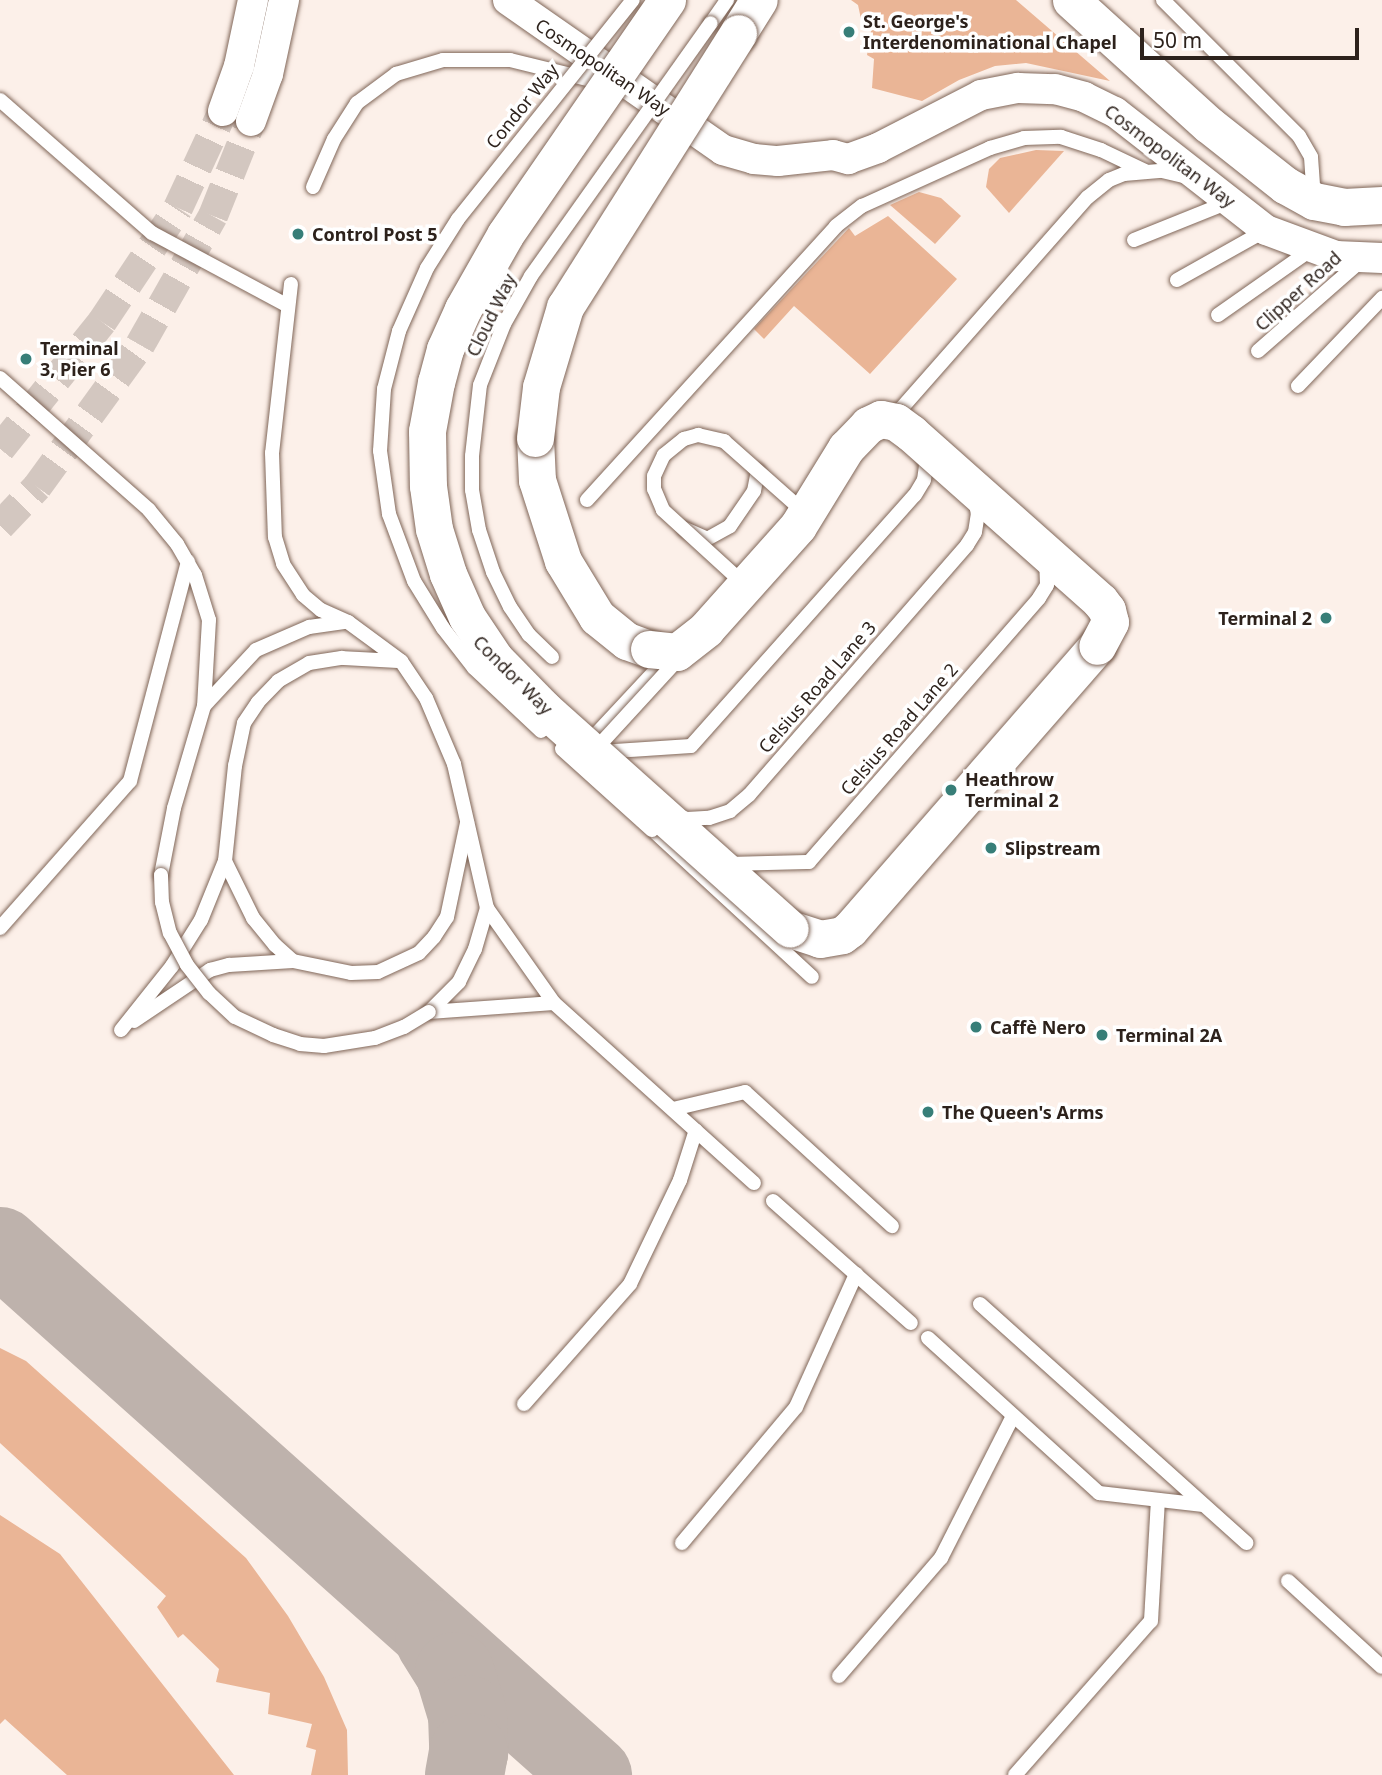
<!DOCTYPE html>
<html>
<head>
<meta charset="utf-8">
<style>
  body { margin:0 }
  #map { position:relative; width:1382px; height:1775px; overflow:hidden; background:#fcf0e9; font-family:"Noto Sans",sans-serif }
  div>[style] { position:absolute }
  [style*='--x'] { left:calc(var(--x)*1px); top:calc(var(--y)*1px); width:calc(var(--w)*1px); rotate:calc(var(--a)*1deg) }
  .green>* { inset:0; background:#eab596 }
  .taxiway>* { height:79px; margin:-39.5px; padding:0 39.5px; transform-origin:39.5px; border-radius:39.5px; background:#beb2ac }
  .minor-tunnel>* { height:30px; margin-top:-15px; transform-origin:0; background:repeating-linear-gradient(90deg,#d3c7c0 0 30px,transparent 0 45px) }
  .roads { filter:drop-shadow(0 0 2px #806658) drop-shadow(0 0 2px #806658) }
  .service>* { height:14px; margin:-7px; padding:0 7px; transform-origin:7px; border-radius:7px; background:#fff }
  .minor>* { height:30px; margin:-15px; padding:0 15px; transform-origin:15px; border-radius:15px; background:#fff }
  .tertiary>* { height:37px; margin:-18.5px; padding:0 18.5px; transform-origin:18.5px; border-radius:18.5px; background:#fff }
  .bridges { filter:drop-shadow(0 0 2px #806658) drop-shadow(0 0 2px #806658) }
  .service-bridge>* { height:14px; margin:-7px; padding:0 7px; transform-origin:7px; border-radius:7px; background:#fff }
  .tertiary-bridge>* { height:37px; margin:-18.5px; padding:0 18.5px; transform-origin:18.5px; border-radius:18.5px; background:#fff }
  .dots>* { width:19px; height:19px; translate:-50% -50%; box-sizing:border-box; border:4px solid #fff; border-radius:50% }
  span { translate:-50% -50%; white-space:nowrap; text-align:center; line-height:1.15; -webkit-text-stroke:7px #fff; paint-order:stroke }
  .poi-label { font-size:18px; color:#2d221c; font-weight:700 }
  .left { translate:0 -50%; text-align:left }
  .right { translate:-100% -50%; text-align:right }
  .street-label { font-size:18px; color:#2d221c }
  .scale { position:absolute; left:1140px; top:28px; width:219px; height:32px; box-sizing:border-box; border:4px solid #2d221c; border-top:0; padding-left:9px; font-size:21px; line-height:24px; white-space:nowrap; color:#2d221c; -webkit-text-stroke:5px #fff; paint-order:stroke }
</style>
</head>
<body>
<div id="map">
  <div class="green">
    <div style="clip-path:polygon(851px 0,1016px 0,1110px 81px,1026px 63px,995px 66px,959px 80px,922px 101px,872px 88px,874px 59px,867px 55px,872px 25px,861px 19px,858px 5px)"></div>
    <div style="clip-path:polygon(1036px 150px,1064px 151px,1009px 213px,986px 187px,989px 169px,1000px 158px)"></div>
    <div style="clip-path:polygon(919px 192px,941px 198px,961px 216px,935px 244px,890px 205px)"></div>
    <div style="clip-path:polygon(888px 216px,957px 279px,870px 374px,794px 306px,764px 339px,754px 329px,849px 228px,855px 236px)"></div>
    <div style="clip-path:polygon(0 1348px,26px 1361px,246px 1558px,288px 1616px,324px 1677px,347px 1730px,348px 1775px,311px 1775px,316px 1750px,306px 1747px,312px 1724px,268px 1714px,270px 1693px,216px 1682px,219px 1669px,183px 1634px,178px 1638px,157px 1607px,166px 1596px,0 1443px)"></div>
    <div style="clip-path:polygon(0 1515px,60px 1554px,234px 1775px,67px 1775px,5px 1719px,0 1724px)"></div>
  </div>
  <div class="taxiway">
    <div style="--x:0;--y:1246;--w:794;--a:41.78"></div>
    <div style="--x:434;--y:1639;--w:38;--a:58"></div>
    <div style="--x:454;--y:1671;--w:45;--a:73.2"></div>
    <div style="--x:467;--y:1714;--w:38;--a:88"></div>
    <div style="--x:468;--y:1752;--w:23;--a:100"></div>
  </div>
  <div class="minor-tunnel">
    <div style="--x:0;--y:449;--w:163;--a:-51.2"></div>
    <div style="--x:102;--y:322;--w:137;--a:-56.3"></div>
    <div style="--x:178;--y:208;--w:107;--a:-65.1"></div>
    <div style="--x:0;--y:526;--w:54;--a:-46.5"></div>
    <div style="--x:37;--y:487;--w:175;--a:-54"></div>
    <div style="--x:140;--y:345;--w:148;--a:-60.5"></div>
    <div style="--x:213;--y:216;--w:102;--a:-68.2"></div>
  </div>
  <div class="roads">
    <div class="service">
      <div style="--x:1163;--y:0;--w:192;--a:45"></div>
      <div style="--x:1299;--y:136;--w:24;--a:60"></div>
      <div style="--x:1311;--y:157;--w:42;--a:85.9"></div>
      <div style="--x:711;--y:23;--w:28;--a:-55"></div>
      <div style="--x:0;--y:100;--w:202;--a:41.2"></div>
      <div style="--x:152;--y:233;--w:152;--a:28.2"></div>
      <div style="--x:313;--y:187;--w:52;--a:-66.4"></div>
      <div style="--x:334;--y:139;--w:43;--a:-57.4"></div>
      <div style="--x:357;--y:103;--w:49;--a:-36.6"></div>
      <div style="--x:396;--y:74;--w:49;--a:-16.6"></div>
      <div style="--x:443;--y:60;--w:67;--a:0"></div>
      <div style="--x:510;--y:60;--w:101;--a:13.8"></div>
      <div style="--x:1134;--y:240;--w:102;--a:-21.8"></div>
      <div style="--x:1177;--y:280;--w:102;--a:-29.3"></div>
      <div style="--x:291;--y:284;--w:170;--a:96.4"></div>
      <div style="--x:272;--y:453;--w:84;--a:88"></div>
      <div style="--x:275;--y:537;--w:28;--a:73"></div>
      <div style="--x:283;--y:564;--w:37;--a:57"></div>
      <div style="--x:303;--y:595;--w:23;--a:40"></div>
      <div style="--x:321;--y:610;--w:30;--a:24"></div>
      <div style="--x:348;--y:622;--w:66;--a:36.3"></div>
      <div style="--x:401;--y:661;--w:45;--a:56"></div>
      <div style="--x:426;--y:698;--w:72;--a:67"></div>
      <div style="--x:454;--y:764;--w:148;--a:77.1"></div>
      <div style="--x:487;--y:908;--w:43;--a:106.3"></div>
      <div style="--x:475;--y:949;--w:37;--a:116"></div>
      <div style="--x:459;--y:982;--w:42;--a:135"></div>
      <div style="--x:1218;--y:315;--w:115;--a:-35.1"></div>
      <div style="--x:1258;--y:351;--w:138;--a:-41.2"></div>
      <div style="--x:0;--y:378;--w:199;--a:41.5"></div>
      <div style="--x:149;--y:510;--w:44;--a:50.5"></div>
      <div style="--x:177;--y:544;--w:36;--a:60"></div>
      <div style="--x:195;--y:575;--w:47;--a:72.7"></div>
      <div style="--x:209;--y:620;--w:86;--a:93.3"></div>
      <div style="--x:1298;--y:386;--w:122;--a:-46.3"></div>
      <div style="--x:892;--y:419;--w:296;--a:-48.6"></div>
      <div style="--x:1088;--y:197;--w:27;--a:-39"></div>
      <div style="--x:1109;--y:180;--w:16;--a:-22"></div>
      <div style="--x:1124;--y:174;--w:38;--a:-5"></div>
      <div style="--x:1162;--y:171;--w:26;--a:13"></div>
      <div style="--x:587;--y:500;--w:370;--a:-47.7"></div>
      <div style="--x:836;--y:226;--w:33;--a:-38"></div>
      <div style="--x:862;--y:206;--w:141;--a:-24.4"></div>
      <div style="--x:990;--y:148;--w:35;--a:-16"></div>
      <div style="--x:1024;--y:138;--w:37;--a:-2"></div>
      <div style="--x:1061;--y:137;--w:42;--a:18"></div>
      <div style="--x:1101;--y:150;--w:49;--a:25.5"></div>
      <div style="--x:685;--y:529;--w:24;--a:24"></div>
      <div style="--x:707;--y:539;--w:26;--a:-29"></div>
      <div style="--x:730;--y:526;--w:42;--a:-55.6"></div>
      <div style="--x:754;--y:491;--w:20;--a:-79"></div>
      <div style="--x:585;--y:746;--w:123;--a:-47"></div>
      <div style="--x:600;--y:752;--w:91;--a:-3.8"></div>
      <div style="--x:691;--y:746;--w:336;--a:-48.3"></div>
      <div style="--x:915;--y:495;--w:17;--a:-59"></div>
      <div style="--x:924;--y:480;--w:15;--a:-82"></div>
      <div style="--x:926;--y:465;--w:13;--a:-103"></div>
      <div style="--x:656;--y:833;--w:212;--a:42.7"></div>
      <div style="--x:225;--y:861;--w:64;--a:63.8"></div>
      <div style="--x:253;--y:918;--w:35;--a:51"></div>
      <div style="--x:275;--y:945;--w:24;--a:42"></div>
      <div style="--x:161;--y:875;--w:68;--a:-79"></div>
      <div style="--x:174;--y:808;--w:106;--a:-73.6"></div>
      <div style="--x:204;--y:706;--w:76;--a:-47.1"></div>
      <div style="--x:256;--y:650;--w:58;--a:-23.5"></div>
      <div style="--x:309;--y:627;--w:37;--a:-8"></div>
      <div style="--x:0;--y:928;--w:196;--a:-48.5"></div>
      <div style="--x:130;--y:781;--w:227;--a:-75.2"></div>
      <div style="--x:554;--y:1003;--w:269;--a:42"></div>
      <div style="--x:429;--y:1012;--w:125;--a:-4.1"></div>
      <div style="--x:554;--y:1003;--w:116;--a:-125.2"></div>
      <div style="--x:134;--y:1021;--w:92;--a:-33.9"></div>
      <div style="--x:210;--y:970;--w:20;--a:-15"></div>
      <div style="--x:229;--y:965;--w:64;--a:-3.6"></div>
      <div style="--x:293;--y:961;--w:59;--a:11.7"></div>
      <div style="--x:351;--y:973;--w:27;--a:-2"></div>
      <div style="--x:378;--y:972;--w:45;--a:-24.9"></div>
      <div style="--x:419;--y:953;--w:22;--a:-47"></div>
      <div style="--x:434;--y:937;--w:24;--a:-57"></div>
      <div style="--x:447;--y:917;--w:96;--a:-78"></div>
      <div style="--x:121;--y:1030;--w:82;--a:-51.4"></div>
      <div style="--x:172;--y:966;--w:54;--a:-57.8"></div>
      <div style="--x:201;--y:920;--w:64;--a:-67.9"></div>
      <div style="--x:225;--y:861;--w:96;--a:-84"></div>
      <div style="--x:235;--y:766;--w:44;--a:-78.2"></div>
      <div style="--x:244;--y:723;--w:25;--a:-56"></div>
      <div style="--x:258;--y:702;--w:29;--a:-46"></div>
      <div style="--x:278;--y:681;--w:36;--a:-30"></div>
      <div style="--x:309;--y:663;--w:33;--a:-9"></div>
      <div style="--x:342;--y:658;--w:58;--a:3"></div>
      <div style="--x:673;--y:1109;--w:74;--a:-13.3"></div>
      <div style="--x:745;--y:1092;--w:199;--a:42.4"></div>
      <div style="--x:773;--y:1201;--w:184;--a:41.5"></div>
      <div style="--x:980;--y:1304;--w:358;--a:41.9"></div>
      <div style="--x:928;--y:1338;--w:231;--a:42.2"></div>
      <div style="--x:1099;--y:1493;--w:105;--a:6.6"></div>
      <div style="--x:524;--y:1404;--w:160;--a:-48.5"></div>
      <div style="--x:630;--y:1284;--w:115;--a:-64.3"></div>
      <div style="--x:680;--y:1180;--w:52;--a:-72.3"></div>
      <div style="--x:682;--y:1543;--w:177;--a:-50"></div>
      <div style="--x:796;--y:1407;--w:146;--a:-65.7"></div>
      <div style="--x:1288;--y:1581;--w:127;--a:42.5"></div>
      <div style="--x:839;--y:1676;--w:156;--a:-49.2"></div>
      <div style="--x:941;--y:1558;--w:159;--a:-63.1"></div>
      <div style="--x:1015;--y:1775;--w:205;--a:-48.6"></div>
      <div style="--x:1151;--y:1621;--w:121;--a:-86.7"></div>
    </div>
    <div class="minor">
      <div style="--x:508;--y:0;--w:262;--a:34.9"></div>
      <div style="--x:723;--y:150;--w:32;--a:16"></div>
      <div style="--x:754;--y:159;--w:24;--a:5"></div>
      <div style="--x:778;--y:161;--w:55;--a:-6.2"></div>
      <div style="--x:833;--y:155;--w:16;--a:15"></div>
      <div style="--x:848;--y:159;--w:32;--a:-20"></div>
      <div style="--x:878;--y:148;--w:116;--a:-27.2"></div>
      <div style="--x:981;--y:95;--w:38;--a:-11"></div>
      <div style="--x:1018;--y:88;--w:37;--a:2"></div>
      <div style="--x:1055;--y:89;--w:30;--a:15"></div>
      <div style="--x:1084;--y:97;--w:34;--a:26"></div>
      <div style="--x:1115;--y:112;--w:192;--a:38"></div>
      <div style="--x:1266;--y:230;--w:75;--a:20.4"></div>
      <div style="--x:1336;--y:256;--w:46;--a:2.5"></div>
      <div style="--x:223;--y:111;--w:48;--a:-70.4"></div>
      <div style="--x:239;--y:66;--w:67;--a:-78"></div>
      <div style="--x:251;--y:121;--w:50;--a:-70.1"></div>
      <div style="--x:268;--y:74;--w:76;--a:-77.8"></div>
    </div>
    <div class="tertiary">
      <div style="--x:1071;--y:0;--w:186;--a:42.2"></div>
      <div style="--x:1209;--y:125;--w:97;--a:38.3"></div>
      <div style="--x:1285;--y:185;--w:33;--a:29"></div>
      <div style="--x:1314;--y:201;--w:31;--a:11"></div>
      <div style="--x:1344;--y:207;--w:38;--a:-3"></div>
      <div style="--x:738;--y:33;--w:39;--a:-58"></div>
      <div style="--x:535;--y:438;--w:42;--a:87.3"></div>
      <div style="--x:537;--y:480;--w:85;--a:72.2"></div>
      <div style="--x:563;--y:561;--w:66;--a:58.7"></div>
      <div style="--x:597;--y:617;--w:38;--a:39"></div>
      <div style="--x:627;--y:641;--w:23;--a:20"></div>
      <div style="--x:790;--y:929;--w:32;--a:18"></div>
      <div style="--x:820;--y:939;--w:22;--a:-10"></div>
      <div style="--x:842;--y:935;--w:10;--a:-37"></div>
      <div style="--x:850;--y:929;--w:376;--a:-48.9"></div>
    </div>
  </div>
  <div class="bridges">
    <div class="service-bridge">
      <div style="--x:744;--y:584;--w:110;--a:-137.6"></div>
      <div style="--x:663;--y:510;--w:23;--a:-113"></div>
      <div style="--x:654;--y:489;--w:13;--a:-90"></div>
      <div style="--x:654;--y:476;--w:23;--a:-65"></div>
      <div style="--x:664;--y:455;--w:26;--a:-39"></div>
      <div style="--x:684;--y:439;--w:15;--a:-16"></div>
      <div style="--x:698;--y:435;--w:27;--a:13"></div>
      <div style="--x:724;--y:441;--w:107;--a:41.6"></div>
      <div style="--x:552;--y:657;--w:32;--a:-136"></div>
      <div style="--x:529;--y:635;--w:34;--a:-124"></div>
      <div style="--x:510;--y:607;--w:39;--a:-116"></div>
      <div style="--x:493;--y:572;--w:44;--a:-108.4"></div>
      <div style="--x:479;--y:530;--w:41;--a:-99.9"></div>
      <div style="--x:472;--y:490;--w:34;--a:-90"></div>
      <div style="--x:472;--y:456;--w:71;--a:-83.6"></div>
      <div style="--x:480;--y:385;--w:66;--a:-68.5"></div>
      <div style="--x:504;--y:324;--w:55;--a:-60.6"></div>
      <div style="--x:531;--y:276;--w:310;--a:-54.6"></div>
      <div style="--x:541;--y:731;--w:92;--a:-136.8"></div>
      <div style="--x:474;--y:668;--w:51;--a:-127.8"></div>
      <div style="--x:443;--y:628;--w:55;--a:-121.7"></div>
      <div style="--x:414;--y:581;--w:72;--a:-110.5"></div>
      <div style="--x:389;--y:514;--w:64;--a:-98.1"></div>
      <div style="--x:380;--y:451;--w:62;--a:-86.3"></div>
      <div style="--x:384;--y:389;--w:60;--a:-75.5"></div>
      <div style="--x:399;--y:331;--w:69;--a:-66"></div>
      <div style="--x:427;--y:268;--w:58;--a:-57.7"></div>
      <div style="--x:458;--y:219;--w:280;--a:-51.4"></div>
      <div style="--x:562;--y:749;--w:121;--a:42"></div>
      <div style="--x:593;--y:752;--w:130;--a:-47.5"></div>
      <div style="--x:677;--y:815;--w:11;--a:22"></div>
      <div style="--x:687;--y:819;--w:22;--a:-3"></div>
      <div style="--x:709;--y:818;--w:22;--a:-18"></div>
      <div style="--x:730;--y:811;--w:25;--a:-40"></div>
      <div style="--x:749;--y:795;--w:332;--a:-48.9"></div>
      <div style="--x:967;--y:545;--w:15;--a:-58"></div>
      <div style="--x:975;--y:532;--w:18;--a:-81"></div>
      <div style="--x:978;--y:514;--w:14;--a:-102"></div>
      <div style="--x:726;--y:864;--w:83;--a:-1.4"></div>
      <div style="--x:809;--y:862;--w:350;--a:-48.9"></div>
      <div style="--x:1039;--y:598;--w:15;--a:-58"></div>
      <div style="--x:1047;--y:585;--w:25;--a:-92"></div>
      <div style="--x:161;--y:875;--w:27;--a:88"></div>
      <div style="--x:162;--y:902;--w:32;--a:76"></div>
      <div style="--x:170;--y:933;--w:36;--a:62"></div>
      <div style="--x:187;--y:965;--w:36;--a:52"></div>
      <div style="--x:209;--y:993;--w:35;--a:43"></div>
      <div style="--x:235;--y:1017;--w:42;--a:25.3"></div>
      <div style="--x:273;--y:1035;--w:28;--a:18"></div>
      <div style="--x:300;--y:1044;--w:24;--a:5"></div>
      <div style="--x:324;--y:1046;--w:52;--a:-8.9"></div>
      <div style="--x:375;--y:1038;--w:31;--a:-21"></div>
      <div style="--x:404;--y:1027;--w:29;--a:-31"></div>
    </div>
    <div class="tertiary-bridge">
      <div style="--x:667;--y:0;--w:285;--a:124.6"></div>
      <div style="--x:505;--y:235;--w:85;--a:119.6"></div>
      <div style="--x:463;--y:309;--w:44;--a:114.2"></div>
      <div style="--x:445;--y:349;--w:34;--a:105"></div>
      <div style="--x:436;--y:382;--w:50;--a:100.4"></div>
      <div style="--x:427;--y:431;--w:55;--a:89"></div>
      <div style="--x:428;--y:486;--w:43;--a:82.1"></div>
      <div style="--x:434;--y:529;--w:47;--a:72.7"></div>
      <div style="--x:448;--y:574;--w:47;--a:66.2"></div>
      <div style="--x:467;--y:617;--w:50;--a:56.3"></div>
      <div style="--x:495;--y:659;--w:69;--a:45.6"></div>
      <div style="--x:543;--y:708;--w:331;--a:41.8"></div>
      <div style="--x:535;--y:438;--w:51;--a:-83.3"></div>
      <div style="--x:541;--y:387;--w:84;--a:-73.3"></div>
      <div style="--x:565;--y:307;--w:324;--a:-57.7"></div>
      <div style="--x:649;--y:649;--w:28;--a:6"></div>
      <div style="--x:677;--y:652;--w:37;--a:-38"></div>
      <div style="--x:706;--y:629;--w:138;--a:-48.2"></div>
      <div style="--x:798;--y:526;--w:92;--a:-58.4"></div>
      <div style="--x:846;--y:448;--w:32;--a:-46"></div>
      <div style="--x:868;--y:425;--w:14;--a:-25"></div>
      <div style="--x:881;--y:419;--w:15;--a:11"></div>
      <div style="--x:896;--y:422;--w:19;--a:36"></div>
      <div style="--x:911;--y:433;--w:253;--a:41.6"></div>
      <div style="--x:1100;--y:601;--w:11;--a:52"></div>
      <div style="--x:1107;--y:610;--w:12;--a:76"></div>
      <div style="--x:1110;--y:622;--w:27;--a:118"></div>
    </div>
  </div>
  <div class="dots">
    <div style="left:849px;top:32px;background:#377e78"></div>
    <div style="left:298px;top:234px;background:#377e78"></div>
    <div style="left:26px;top:359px;background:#377e78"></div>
    <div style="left:1326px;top:618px;background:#377e78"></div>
    <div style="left:951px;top:790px;background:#377e78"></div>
    <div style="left:991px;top:848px;background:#377e78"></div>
    <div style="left:976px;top:1027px;background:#377e78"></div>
    <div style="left:1102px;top:1035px;background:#377e78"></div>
    <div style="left:928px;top:1112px;background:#377e78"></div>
  </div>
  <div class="poi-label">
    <span class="left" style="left:863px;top:32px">St. George's<br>Interdenominational Chapel</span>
    <span class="left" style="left:312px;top:234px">Control Post 5</span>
    <span class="left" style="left:40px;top:359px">Terminal<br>3, Pier 6</span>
    <span class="right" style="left:1312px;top:618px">Terminal 2</span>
    <span class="left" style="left:965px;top:790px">Heathrow<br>Terminal 2</span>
    <span class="left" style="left:1005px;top:848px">Slipstream</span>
    <span class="left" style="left:990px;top:1027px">Caffè Nero</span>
    <span class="left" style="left:1116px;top:1035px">Terminal 2A</span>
    <span class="left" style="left:942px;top:1112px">The Queen's Arms</span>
  </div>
  <div class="street-label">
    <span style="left:603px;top:67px;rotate:34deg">Cosmopolitan Way</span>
    <span style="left:522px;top:106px;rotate:-51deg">Condor Way</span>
    <span style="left:1170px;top:156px;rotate:37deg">Cosmopolitan Way</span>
    <span style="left:1298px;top:291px;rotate:-42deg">Clipper Road</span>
    <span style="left:491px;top:315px;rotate:-64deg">Cloud Way</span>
    <span style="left:513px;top:675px;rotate:45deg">Condor Way</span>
    <span style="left:817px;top:687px;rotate:-49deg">Celsius Road Lane 3</span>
    <span style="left:899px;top:729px;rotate:-49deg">Celsius Road Lane 2</span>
  </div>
  <div class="scale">50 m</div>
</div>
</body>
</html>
